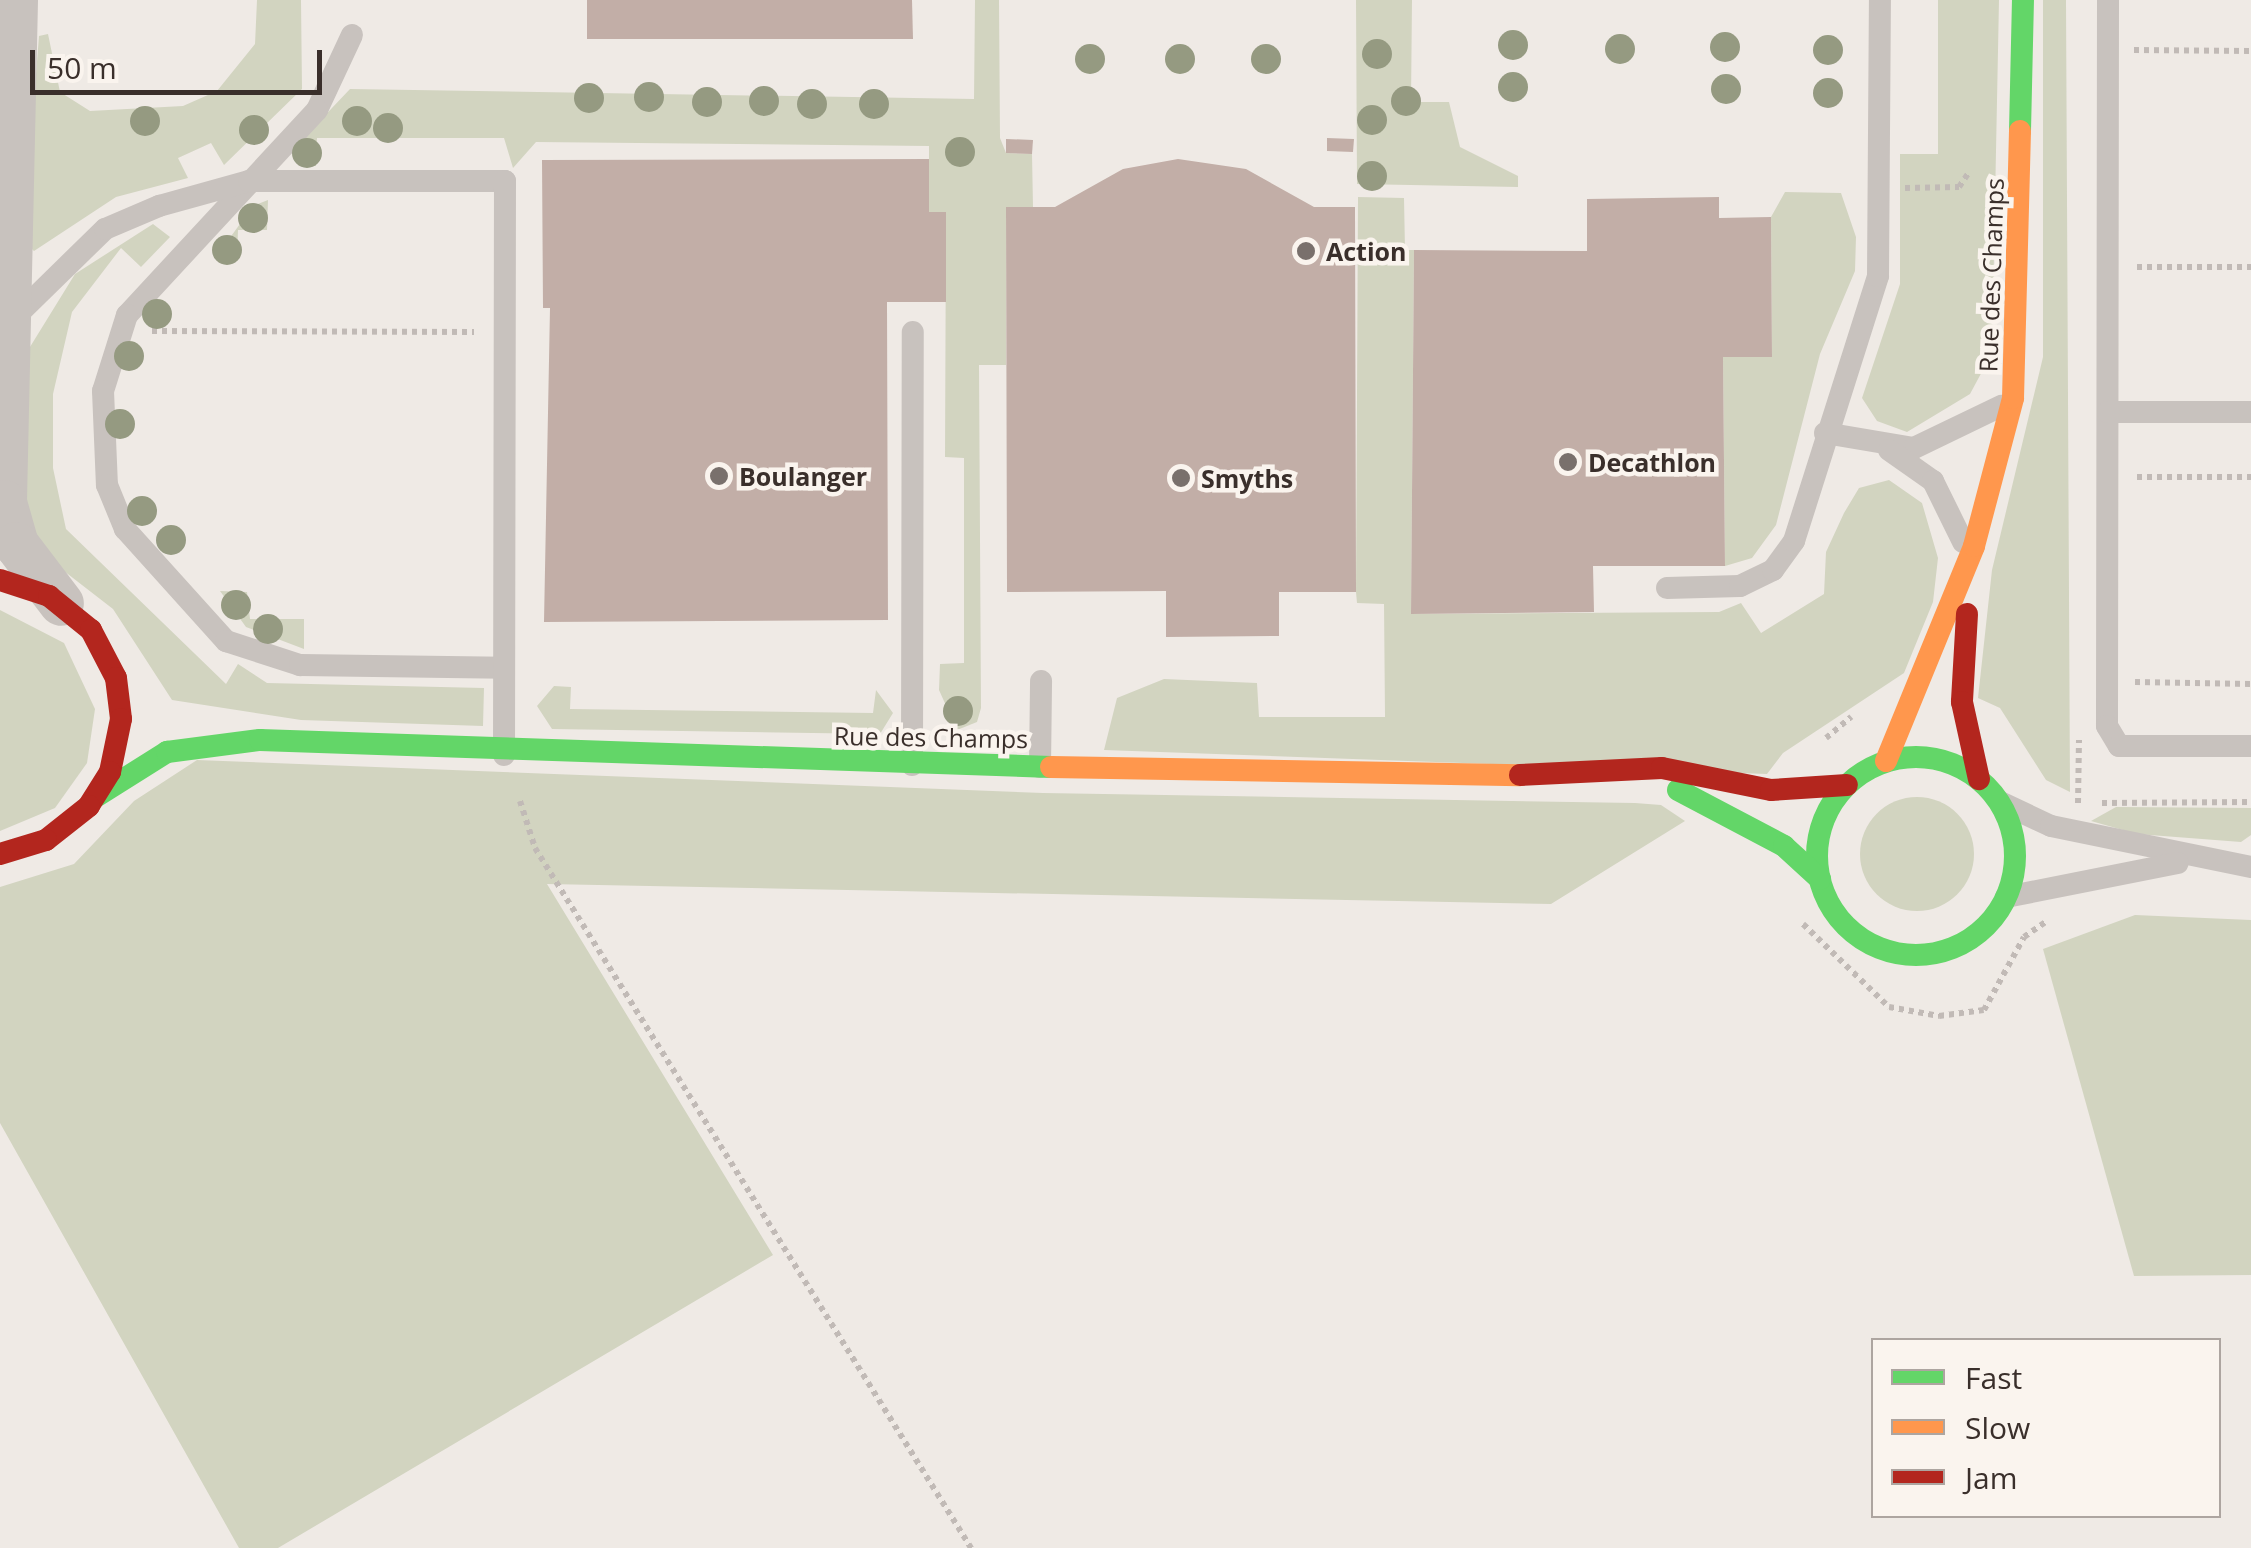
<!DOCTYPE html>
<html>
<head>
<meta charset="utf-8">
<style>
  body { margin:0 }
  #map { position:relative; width:2251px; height:1548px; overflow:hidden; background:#efeae5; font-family:"Open Sans",sans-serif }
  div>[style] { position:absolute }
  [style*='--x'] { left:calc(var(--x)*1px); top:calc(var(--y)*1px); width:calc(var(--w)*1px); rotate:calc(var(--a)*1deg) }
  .green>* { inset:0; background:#d2d4c0 }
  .round { border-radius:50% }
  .building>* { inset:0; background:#c2aea7 }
  .path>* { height:6px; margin-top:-3px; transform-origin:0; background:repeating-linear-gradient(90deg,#c1bab6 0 5px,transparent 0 10px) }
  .lane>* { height:22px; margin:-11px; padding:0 11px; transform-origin:11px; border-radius:11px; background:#c8c2be }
  .street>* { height:45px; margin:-22.5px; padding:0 22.5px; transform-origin:22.5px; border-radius:22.5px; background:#c8c2be }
  .fast>* { height:22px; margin:-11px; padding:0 11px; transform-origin:11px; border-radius:11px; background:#63d668 }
  .fast>.ring { margin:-11px; padding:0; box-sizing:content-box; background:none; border:22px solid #63d668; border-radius:50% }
  .slow>* { height:22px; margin:-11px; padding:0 11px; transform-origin:11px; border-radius:11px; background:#ff974d }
  .jam>* { height:22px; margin:-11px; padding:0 11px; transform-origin:11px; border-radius:11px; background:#b3261e }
  .trees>* { width:30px; height:30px; margin:-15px; border-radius:50%; background:#959a81 }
  .dots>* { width:28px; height:28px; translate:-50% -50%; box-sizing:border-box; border:5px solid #faf4ee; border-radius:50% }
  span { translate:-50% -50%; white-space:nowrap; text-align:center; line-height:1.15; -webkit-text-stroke:9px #faf4ee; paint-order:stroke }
  .poi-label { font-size:25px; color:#3a2f2b; font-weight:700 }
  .left { translate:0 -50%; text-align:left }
  .street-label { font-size:25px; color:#3a2f2b }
  .legend { position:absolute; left:1871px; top:1338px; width:350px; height:180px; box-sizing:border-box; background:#faf4ee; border:2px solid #ada5a0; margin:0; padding:12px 18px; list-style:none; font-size:30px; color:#3a2f2b }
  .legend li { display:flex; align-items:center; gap:20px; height:50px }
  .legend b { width:50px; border:2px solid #ada5a0 }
  .scale { position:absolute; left:30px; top:50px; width:292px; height:45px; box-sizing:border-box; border:5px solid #3a2f2b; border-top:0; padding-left:12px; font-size:30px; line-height:35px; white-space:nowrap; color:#3a2f2b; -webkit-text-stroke:8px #faf4ee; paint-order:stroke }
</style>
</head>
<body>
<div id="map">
  <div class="green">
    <div style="clip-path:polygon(257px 0,301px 0,302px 89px,224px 165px,211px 143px,178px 158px,188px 178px,116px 197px,34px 251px,23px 240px,39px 36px,48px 34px,60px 92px,90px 111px,183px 106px,217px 91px,255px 44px)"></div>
    <div style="clip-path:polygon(975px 0,999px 0,1000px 138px,1006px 153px,1032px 154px,1033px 207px,1006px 208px,1006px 365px,979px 365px,981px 708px,977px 722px,957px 730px,939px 690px,940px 664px,964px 663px,964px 458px,945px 457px,946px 213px,929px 212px,929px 146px,536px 142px,513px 168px,504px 138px,317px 138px,316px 166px,300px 162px,294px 148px,350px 89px,974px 99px)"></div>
    <div style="clip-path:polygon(1356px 0,1412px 0,1411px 102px,1449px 102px,1460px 147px,1518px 176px,1518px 187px,1357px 184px)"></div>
    <div style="clip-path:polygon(1938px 0,1999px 0,1992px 353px,1970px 394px,1907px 432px,1877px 421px,1862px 398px,1900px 284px,1900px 154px,1938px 154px)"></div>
    <div style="clip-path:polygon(2043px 0,2066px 0,2070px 792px,2046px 780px,2000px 708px,1978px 698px,1992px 570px,2043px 357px)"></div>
    <div style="clip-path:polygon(1785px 192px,1841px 193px,1856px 237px,1855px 271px,1820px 354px,1776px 525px,1752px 558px,1725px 566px,1723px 357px,1772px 356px,1771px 217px)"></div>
    <div style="clip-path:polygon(1358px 197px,1404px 198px,1405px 250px,1414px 250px,1411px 614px,1719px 612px,1741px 603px,1761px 633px,1824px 594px,1826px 552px,1844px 513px,1859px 488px,1889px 480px,1922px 503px,1938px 558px,1933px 602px,1904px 673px,1783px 753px,1767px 774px,1104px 750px,1117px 698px,1164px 679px,1257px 683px,1259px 717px,1385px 717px,1384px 604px,1357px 603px,1356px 592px)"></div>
    <div style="clip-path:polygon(268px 200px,267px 230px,238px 230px,237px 258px,216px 257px,253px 206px)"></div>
    <div style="clip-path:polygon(153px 224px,170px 237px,141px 267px,121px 248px,72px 312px,53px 394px,53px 468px,66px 529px,226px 684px,238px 664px,267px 683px,484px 688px,483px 726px,301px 720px,172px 700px,113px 609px,51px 561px,18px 502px,17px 368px,75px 274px)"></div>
    <div style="clip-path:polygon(220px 591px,247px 592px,250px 619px,304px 619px,304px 649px,246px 627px)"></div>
    <div style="clip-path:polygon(0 610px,64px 643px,95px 709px,87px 763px,55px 808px,0 831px)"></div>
    <div style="clip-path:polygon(554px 686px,571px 687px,570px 709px,873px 713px,876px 690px,893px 713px,880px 734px,552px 729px,537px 706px)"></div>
    <div style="clip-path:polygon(197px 760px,1043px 793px,1635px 803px,1661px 805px,1685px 821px,1551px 904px,547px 884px,773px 1255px,278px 1548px,239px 1548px,0 1123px,0 887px,74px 864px,134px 801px)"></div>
    <div class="round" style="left:1860px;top:797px;width:114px;height:114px"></div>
    <div style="clip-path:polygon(2116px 807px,2251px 808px,2251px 835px,2241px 842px,2137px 834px,2091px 821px)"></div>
    <div style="clip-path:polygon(2135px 915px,2251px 920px,2251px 1275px,2134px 1276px,2043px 949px)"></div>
  </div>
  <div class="building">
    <div style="clip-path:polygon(587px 0,912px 0,913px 39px,587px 39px)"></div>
    <div style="clip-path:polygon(1327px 138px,1354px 139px,1353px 152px,1327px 151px)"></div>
    <div style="clip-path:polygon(1006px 139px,1033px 140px,1032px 154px,1006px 153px)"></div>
    <div style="clip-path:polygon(929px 159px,929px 212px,946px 212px,946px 302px,887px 302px,888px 620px,544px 622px,550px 308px,543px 308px,542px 160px)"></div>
    <div style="clip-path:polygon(1178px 159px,1246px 169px,1314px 207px,1355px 207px,1356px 592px,1279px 592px,1279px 636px,1166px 637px,1166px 591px,1007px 592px,1006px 207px,1055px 207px,1123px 169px)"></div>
    <div style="clip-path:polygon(1719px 197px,1719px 218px,1771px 217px,1772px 357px,1723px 357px,1725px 566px,1593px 566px,1594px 612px,1411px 614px,1414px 250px,1587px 251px,1587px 199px)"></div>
  </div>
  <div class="path">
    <div style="--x:2134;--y:50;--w:117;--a:0.5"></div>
    <div style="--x:1905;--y:188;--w:54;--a:-1.1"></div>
    <div style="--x:1959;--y:187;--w:18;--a:-56"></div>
    <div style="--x:2137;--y:267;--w:114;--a:0"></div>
    <div style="--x:152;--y:331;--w:322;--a:0.2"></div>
    <div style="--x:2137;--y:477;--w:114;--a:0"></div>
    <div style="--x:2135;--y:682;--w:116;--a:1"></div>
    <div style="--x:1826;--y:738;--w:33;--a:-40"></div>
    <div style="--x:520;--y:801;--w:49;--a:72.3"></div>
    <div style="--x:535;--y:848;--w:825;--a:58.08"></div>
    <div style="--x:2078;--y:803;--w:63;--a:-89.1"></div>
    <div style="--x:2102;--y:803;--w:149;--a:-0.4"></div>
    <div style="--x:1803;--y:924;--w:120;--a:44"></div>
    <div style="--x:1889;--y:1007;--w:51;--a:10.2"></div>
    <div style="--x:1939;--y:1016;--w:45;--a:-7.6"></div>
    <div style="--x:1984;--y:1010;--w:83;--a:-61.3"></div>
    <div style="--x:2024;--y:937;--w:28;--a:-35"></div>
  </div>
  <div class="lane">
    <div style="--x:2108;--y:0;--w:726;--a:90.08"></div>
    <div style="--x:2107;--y:726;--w:23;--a:59"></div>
    <div style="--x:2119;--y:746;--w:132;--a:0"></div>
    <div style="--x:352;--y:35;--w:83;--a:115"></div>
    <div style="--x:317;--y:110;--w:280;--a:132.8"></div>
    <div style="--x:127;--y:315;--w:80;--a:107.5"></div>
    <div style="--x:103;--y:391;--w:94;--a:87.6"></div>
    <div style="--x:107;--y:485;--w:48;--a:67.8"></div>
    <div style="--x:125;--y:529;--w:151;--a:48"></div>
    <div style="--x:226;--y:641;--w:78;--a:18"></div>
    <div style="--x:300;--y:665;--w:203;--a:0.8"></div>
    <div style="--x:12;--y:320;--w:130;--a:-44.4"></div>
    <div style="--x:105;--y:229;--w:59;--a:-23.1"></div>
    <div style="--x:159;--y:206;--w:93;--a:-15.5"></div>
    <div style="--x:249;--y:181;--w:256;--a:0"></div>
    <div style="--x:505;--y:181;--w:574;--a:90.1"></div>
    <div style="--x:2108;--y:412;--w:143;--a:0"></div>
    <div style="--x:1825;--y:433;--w:90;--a:9.6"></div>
    <div style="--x:1914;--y:448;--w:97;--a:-25.8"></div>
    <div style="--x:1889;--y:450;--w:54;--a:35.2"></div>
    <div style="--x:1933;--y:481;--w:68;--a:63.8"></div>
    <div style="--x:1667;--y:588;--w:73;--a:-1.6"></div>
    <div style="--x:1740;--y:586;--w:37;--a:-26"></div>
    <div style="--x:1773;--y:570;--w:36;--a:-54"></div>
    <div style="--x:1794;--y:541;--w:278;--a:-72.4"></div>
    <div style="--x:1878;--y:276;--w:276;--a:-89.6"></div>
    <div style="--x:912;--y:765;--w:433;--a:-89.9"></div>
    <div style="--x:1040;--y:767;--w:86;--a:-89.3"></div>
    <div style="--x:2000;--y:802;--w:56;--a:25.2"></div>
    <div style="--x:2051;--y:826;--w:204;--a:11.6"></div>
    <div style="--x:2006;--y:897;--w:175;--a:-11.2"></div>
  </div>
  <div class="street">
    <div style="--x:15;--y:0;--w:502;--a:91.26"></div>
    <div style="--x:4;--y:502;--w:44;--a:74.1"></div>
    <div style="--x:16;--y:544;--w:74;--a:52.7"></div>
  </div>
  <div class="fast">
    <div style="--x:2020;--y:131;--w:131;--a:-88.7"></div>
    <div class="ring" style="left:1817px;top:757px;width:176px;height:176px"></div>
    <div style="--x:1678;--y:790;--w:120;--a:27.8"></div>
    <div style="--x:1784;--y:846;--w:49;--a:42.5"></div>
    <div style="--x:97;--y:796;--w:83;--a:-32.2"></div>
    <div style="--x:167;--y:752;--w:94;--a:-7.4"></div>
    <div style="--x:260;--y:740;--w:791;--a:1.95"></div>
  </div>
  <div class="slow">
    <div style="--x:1886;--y:761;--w:232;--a:-67.7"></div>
    <div style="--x:1974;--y:546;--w:153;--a:-75.2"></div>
    <div style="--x:2013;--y:398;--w:267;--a:-88.5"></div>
    <div style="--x:1051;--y:767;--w:469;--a:1"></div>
  </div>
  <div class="jam">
    <div style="--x:0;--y:580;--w:52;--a:18.1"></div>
    <div style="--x:49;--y:596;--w:54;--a:39"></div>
    <div style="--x:91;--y:630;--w:54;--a:62.5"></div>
    <div style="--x:116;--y:678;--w:41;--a:83"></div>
    <div style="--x:121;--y:719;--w:54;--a:101.7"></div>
    <div style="--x:110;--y:772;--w:40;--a:122"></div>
    <div style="--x:89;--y:806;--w:55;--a:141.7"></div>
    <div style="--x:46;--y:840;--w:48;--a:163.1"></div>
    <div style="--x:1967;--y:614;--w:88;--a:93.3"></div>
    <div style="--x:1962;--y:702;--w:79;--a:77.6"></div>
    <div style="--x:1520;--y:775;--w:142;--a:-2.8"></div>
    <div style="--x:1662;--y:768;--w:111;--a:11.4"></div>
    <div style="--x:1771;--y:790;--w:76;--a:-3.8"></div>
  </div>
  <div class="trees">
    <div style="left:1513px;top:45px"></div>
    <div style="left:1725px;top:47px"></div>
    <div style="left:1620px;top:49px"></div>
    <div style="left:1828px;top:50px"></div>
    <div style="left:1377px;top:54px"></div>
    <div style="left:1090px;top:59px"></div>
    <div style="left:1180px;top:59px"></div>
    <div style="left:1266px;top:59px"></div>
    <div style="left:1513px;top:87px"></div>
    <div style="left:1726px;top:89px"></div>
    <div style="left:1828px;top:93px"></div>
    <div style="left:649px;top:97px"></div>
    <div style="left:589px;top:98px"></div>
    <div style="left:764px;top:101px"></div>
    <div style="left:1406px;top:101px"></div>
    <div style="left:707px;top:102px"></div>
    <div style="left:812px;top:104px"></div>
    <div style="left:874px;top:104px"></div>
    <div style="left:1372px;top:120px"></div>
    <div style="left:145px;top:121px"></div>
    <div style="left:357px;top:121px"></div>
    <div style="left:388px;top:128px"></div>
    <div style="left:254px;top:130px"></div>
    <div style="left:960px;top:152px"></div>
    <div style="left:307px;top:153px"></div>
    <div style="left:1372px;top:176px"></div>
    <div style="left:253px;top:218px"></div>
    <div style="left:227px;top:250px"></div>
    <div style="left:157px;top:314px"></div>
    <div style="left:129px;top:356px"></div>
    <div style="left:120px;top:424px"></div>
    <div style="left:142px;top:511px"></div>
    <div style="left:171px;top:540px"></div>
    <div style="left:236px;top:605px"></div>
    <div style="left:268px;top:629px"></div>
    <div style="left:958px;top:711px"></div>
  </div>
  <div class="dots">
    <div style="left:1306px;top:251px;background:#79706c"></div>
    <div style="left:1568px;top:462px;background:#79706c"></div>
    <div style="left:719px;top:476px;background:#79706c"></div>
    <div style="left:1181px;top:478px;background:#79706c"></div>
  </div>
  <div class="poi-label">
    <span class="left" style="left:1326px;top:251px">Action</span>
    <span class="left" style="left:1588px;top:462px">Decathlon</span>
    <span class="left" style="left:739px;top:476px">Boulanger</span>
    <span class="left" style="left:1201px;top:478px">Smyths</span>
  </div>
  <div class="street-label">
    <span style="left:1991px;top:275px;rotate:-88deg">Rue des Champs</span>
    <span style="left:931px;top:737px;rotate:1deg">Rue des Champs</span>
  </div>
  <ul class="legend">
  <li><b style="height:12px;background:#63d668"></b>Fast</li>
  <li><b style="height:12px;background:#ff974d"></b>Slow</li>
  <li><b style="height:12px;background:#b3261e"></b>Jam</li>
  </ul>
  <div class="scale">50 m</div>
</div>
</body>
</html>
